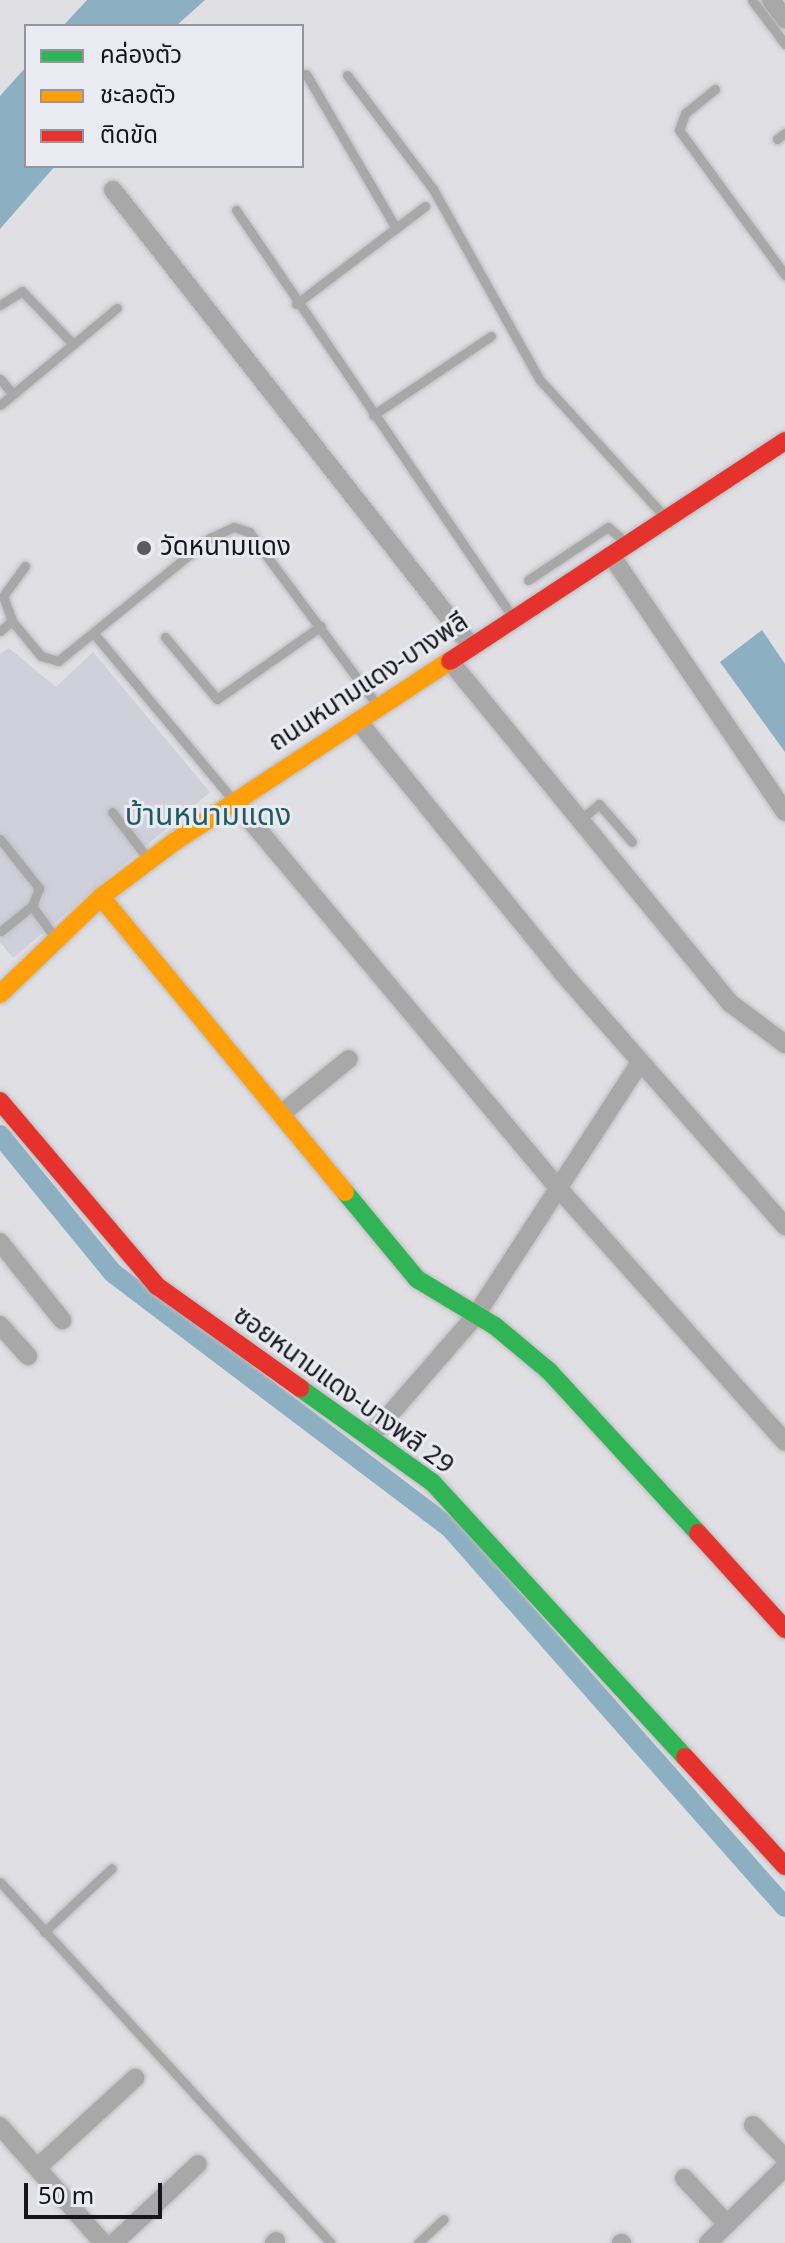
<!DOCTYPE html>
<html>
<head>
<meta charset="utf-8">
<style>
  body { margin:0 }
  #map { position:relative; width:785px; height:2243px; overflow:hidden; background:#dfdfe4; font-family:Georgia,"Noto Sans Thai",serif }
  div>[style] { position:absolute }
  [style*='--x'] { left:calc(var(--x)*1px); top:calc(var(--y)*1px); width:calc(var(--w)*1px); rotate:calc(var(--a)*1deg) }
  .built>* { inset:0; background:#d0d0db }
  .water>* { inset:0; background:#8cafc1 }
  .canal>* { height:20px; margin:-10px; padding:0 10px; transform-origin:10px; border-radius:10px; background:#8cafc1 }
  .roads { filter:drop-shadow(0 0 2px #bcbcbf) drop-shadow(0 0 2px #bcbcbf) }
  .lane>* { height:9px; margin:-4.5px; padding:0 4.5px; transform-origin:4.5px; border-radius:4.5px; background:#a8a8a8 }
  .street>* { height:18px; margin:-9px; padding:0 9px; transform-origin:9px; border-radius:9px; background:#a8a8a8 }
  .fast>* { height:18px; margin:-9px; padding:0 9px; transform-origin:9px; border-radius:9px; background:#30b455 }
  .slow>* { height:18px; margin:-9px; padding:0 9px; transform-origin:9px; border-radius:9px; background:#ff9f0a }
  .jam>* { height:18px; margin:-9px; padding:0 9px; transform-origin:9px; border-radius:9px; background:#e5322d }
  .dots>* { width:22px; height:22px; translate:-50% -50%; box-sizing:border-box; border:4px solid #eaeaf3; border-radius:50% }
  span { translate:-50% -50%; white-space:nowrap; text-align:center; line-height:1.15; -webkit-text-stroke:6px #eaeaf3; paint-order:stroke }
  .poi-label { font-size:26px; color:#161619 }
  .left { translate:0 -50%; text-align:left }
  .street-label { font-size:26px; color:#161619 }
  .quarter-label { font-size:30px; color:#215b61 }
  .legend { position:absolute; left:24px; top:24px; width:280px; height:144px; box-sizing:border-box; background:#eaeaf3; border:2px solid #95959c; margin:0; padding:10px 14px; list-style:none; font-size:24px; color:#161619 }
  .legend li { display:flex; align-items:center; gap:16px; height:40px }
  .legend b { width:40px; border:2px solid #95959c }
  .scale { position:absolute; left:24px; top:2183px; width:138px; height:36px; box-sizing:border-box; border:4px solid #161619; border-top:0; padding-left:10px; font-size:24px; line-height:28px; white-space:nowrap; color:#161619; -webkit-text-stroke:6px #eaeaf3; paint-order:stroke }
</style>
</head>
<body>
<div id="map">
  <div class="built">
    <div style="clip-path:polygon(9px 648px,56px 687px,93px 652px,210px 792px,13px 958px,0 942px,0 654px)"></div>
  </div>
  <div class="water">
    <div style="clip-path:polygon(87px 0,205px 0,176px 26px,63px 26px)"></div>
    <div style="clip-path:polygon(26px 67px,26px 166px,55px 166px,0 229px,0 96px)"></div>
    <div style="clip-path:polygon(762px 630px,785px 664px,785px 752px,720px 662px)"></div>
  </div>
  <div class="canal">
    <div style="--x:0;--y:1135;--w:178;--a:50.7"></div>
    <div style="--x:113;--y:1273;--w:424;--a:37.1"></div>
    <div style="--x:451;--y:1529;--w:504;--a:48.54"></div>
  </div>
  <div class="roads">
    <div class="lane">
      <div style="--x:752;--y:0;--w:55;--a:53.1"></div>
      <div style="--x:306;--y:74;--w:178;--a:59.7"></div>
      <div style="--x:347;--y:75;--w:143;--a:53"></div>
      <div style="--x:433;--y:189;--w:218;--a:60.8"></div>
      <div style="--x:539;--y:379;--w:185;--a:47.6"></div>
      <div style="--x:715;--y:89;--w:38;--a:141"></div>
      <div style="--x:685;--y:113;--w:18;--a:109"></div>
      <div style="--x:679;--y:130;--w:180;--a:53.8"></div>
      <div style="--x:777;--y:139;--w:10;--a:-37"></div>
      <div style="--x:236;--y:210;--w:491;--a:55.8"></div>
      <div style="--x:296;--y:304;--w:162;--a:-37.2"></div>
      <div style="--x:0;--y:305;--w:26;--a:-32"></div>
      <div style="--x:22;--y:291;--w:74;--a:46.1"></div>
      <div style="--x:0;--y:379;--w:20;--a:49"></div>
      <div style="--x:0;--y:405;--w:152;--a:-39.7"></div>
      <div style="--x:373;--y:415;--w:142;--a:-33.8"></div>
      <div style="--x:25;--y:566;--w:37;--a:126"></div>
      <div style="--x:3;--y:596;--w:27;--a:70"></div>
      <div style="--x:12;--y:621;--w:45;--a:50.4"></div>
      <div style="--x:41;--y:656;--w:18;--a:16"></div>
      <div style="--x:58;--y:661;--w:196;--a:-39"></div>
      <div style="--x:210;--y:538;--w:26;--a:-25"></div>
      <div style="--x:234;--y:527;--w:16;--a:18"></div>
      <div style="--x:249;--y:532;--w:215;--a:53.5"></div>
      <div style="--x:528;--y:580;--w:96;--a:-33.5"></div>
      <div style="--x:608;--y:527;--w:23;--a:41"></div>
      <div style="--x:0;--y:631;--w:16;--a:-40"></div>
      <div style="--x:95;--y:635;--w:217;--a:50.1"></div>
      <div style="--x:165;--y:637;--w:81;--a:50"></div>
      <div style="--x:217;--y:699;--w:127;--a:-35.1"></div>
      <div style="--x:112;--y:812;--w:61;--a:52.4"></div>
      <div style="--x:580;--y:820;--w:25;--a:-40"></div>
      <div style="--x:599;--y:804;--w:50;--a:49"></div>
      <div style="--x:0;--y:839;--w:63;--a:51.5"></div>
      <div style="--x:39;--y:888;--w:19;--a:111"></div>
      <div style="--x:32;--y:906;--w:37;--a:54"></div>
      <div style="--x:1;--y:931;--w:40;--a:-39"></div>
      <div style="--x:0;--y:1882;--w:490;--a:47.5"></div>
      <div style="--x:44;--y:1932;--w:93;--a:-43.3"></div>
      <div style="--x:418;--y:2243;--w:35;--a:-43"></div>
    </div>
    <div class="street">
      <div style="--x:771;--y:0;--w:24;--a:54"></div>
      <div style="--x:113;--y:190;--w:581;--a:51.85"></div>
      <div style="--x:611;--y:555;--w:310;--a:55.9"></div>
      <div style="--x:450;--y:661;--w:442;--a:50.7"></div>
      <div style="--x:730;--y:1003;--w:69;--a:36.7"></div>
      <div style="--x:358;--y:721;--w:321;--a:50.9"></div>
      <div style="--x:560;--y:970;--w:341;--a:48.7"></div>
      <div style="--x:235;--y:802;--w:505;--a:50.06"></div>
      <div style="--x:559;--y:1189;--w:339;--a:48.2"></div>
      <div style="--x:281;--y:1114;--w:87;--a:-39"></div>
      <div style="--x:0;--y:1242;--w:100;--a:51.5"></div>
      <div style="--x:0;--y:1325;--w:42;--a:47.9"></div>
      <div style="--x:371;--y:1436;--w:160;--a:-49"></div>
      <div style="--x:476;--y:1315;--w:302;--a:-57"></div>
      <div style="--x:753;--y:2125;--w:46;--a:45.9"></div>
      <div style="--x:0;--y:2126;--w:156;--a:48.6"></div>
      <div style="--x:38;--y:2167;--w:132;--a:-42.5"></div>
      <div style="--x:684;--y:2178;--w:63;--a:46.9"></div>
      <div style="--x:114;--y:2243;--w:115;--a:-43.2"></div>
      <div style="--x:274;--y:2243;--w:3;--a:-45"></div>
      <div style="--x:621;--y:2243;--w:1;--a:0"></div>
      <div style="--x:708;--y:2243;--w:108;--a:-44.6"></div>
    </div>
    <div class="fast">
      <div style="--x:345;--y:1192;--w:113;--a:50.4"></div>
      <div style="--x:417;--y:1279;--w:91;--a:31.1"></div>
      <div style="--x:495;--y:1326;--w:70;--a:39.8"></div>
      <div style="--x:549;--y:1371;--w:220;--a:47.4"></div>
      <div style="--x:300;--y:1388;--w:163;--a:35.5"></div>
      <div style="--x:433;--y:1483;--w:372;--a:47.4"></div>
    </div>
    <div class="slow">
      <div style="--x:101;--y:897;--w:383;--a:50.4"></div>
      <div style="--x:0;--y:994;--w:140;--a:-43.8"></div>
      <div style="--x:101;--y:897;--w:91;--a:-37"></div>
      <div style="--x:174;--y:842;--w:330;--a:-33.3"></div>
    </div>
    <div class="jam">
      <div style="--x:450;--y:661;--w:401;--a:-33.3"></div>
      <div style="--x:0;--y:1101;--w:243;--a:49.7"></div>
      <div style="--x:157;--y:1286;--w:176;--a:35.5"></div>
      <div style="--x:698;--y:1533;--w:130;--a:47.8"></div>
      <div style="--x:685;--y:1757;--w:148;--a:47.5"></div>
    </div>
  </div>
  <div class="dots">
    <div style="left:144px;top:548px;background:#5c5c60"></div>
  </div>
  <div class="poi-label">
    <span class="left" style="left:160px;top:548px">วัดหนามแดง</span>
  </div>
  <div class="street-label">
    <span style="left:369px;top:683px;rotate:-33deg">ถนนหนามแดง-บางพลี</span>
    <span style="left:343px;top:1391px;rotate:36deg">ซอยหนามแดง-บางพลี 29</span>
  </div>
  <div class="quarter-label">
    <span style="left:208px;top:816px">บ้านหนามแดง</span>
  </div>
  <ul class="legend">
  <li><b style="height:10px;background:#30b455"></b>คล่องตัว</li>
  <li><b style="height:10px;background:#ff9f0a"></b>ชะลอตัว</li>
  <li><b style="height:10px;background:#e5322d"></b>ติดขัด</li>
  </ul>
  <div class="scale">50 m</div>
</div>
</body>
</html>
